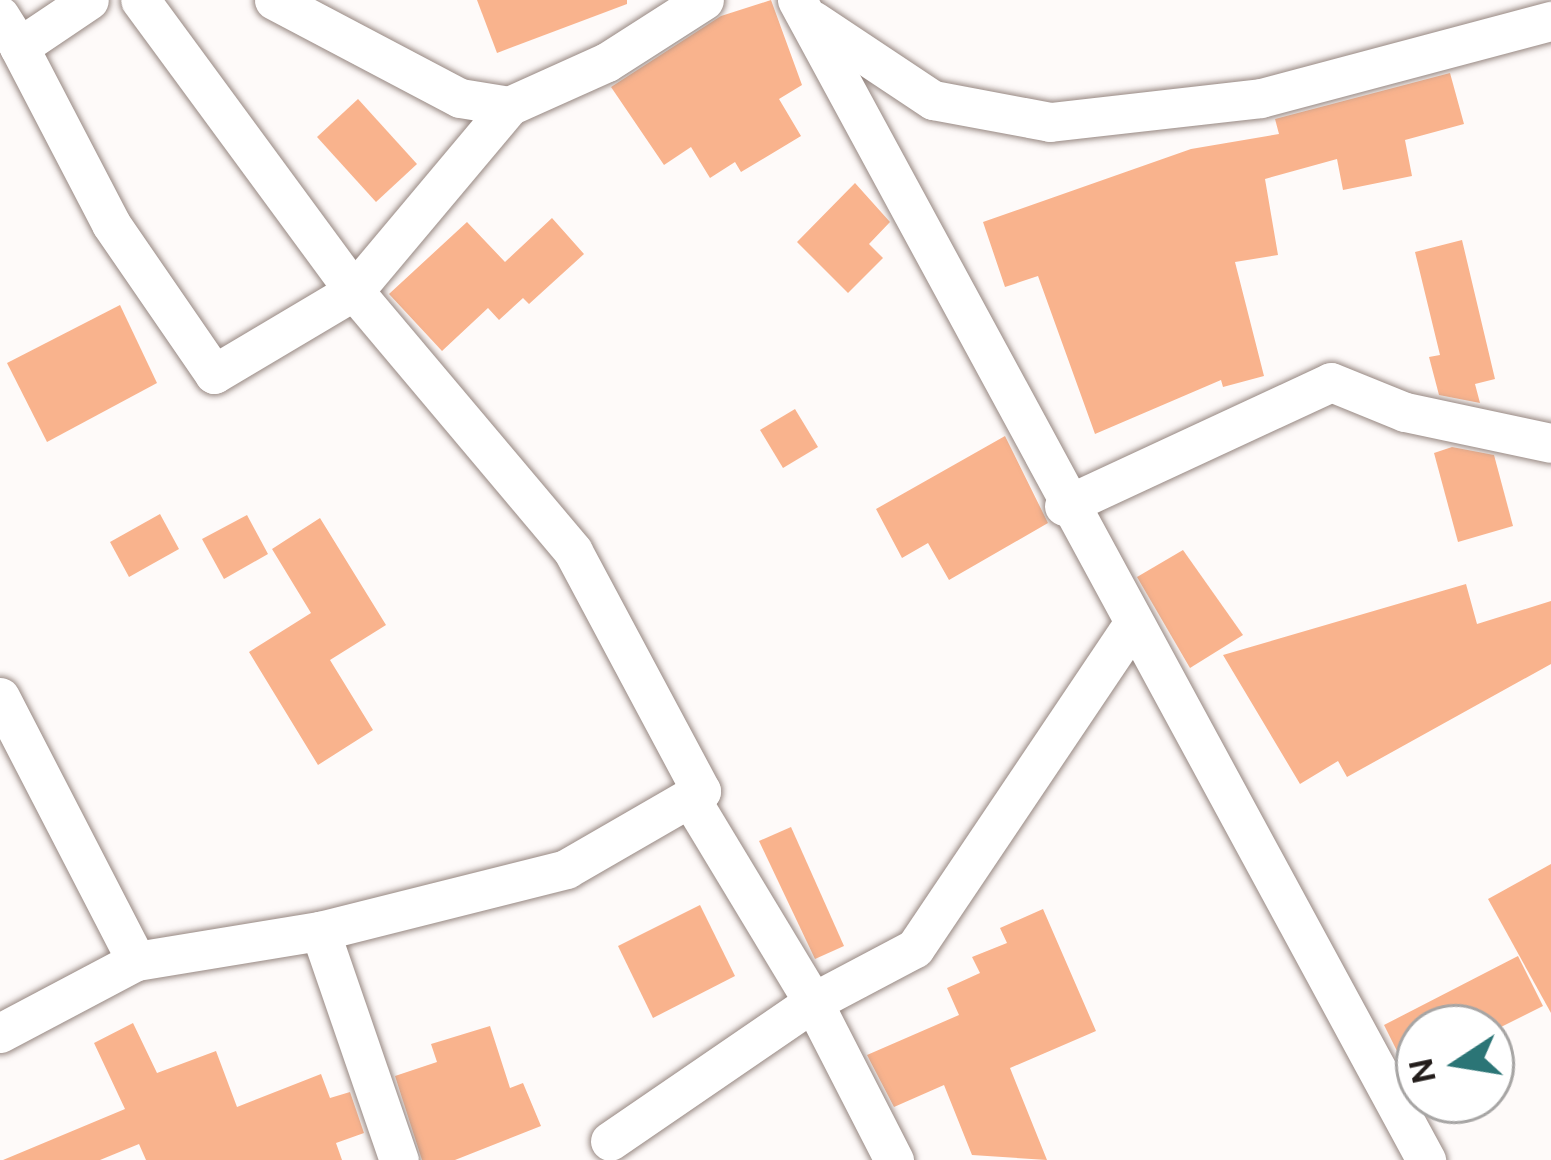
<!DOCTYPE html>
<html>
<head>
<meta charset="utf-8">
<style>
  body { margin:0 }
  #map { position:relative; width:1551px; height:1160px; overflow:hidden; background:#fefaf9; font-family:"DM Sans",sans-serif }
  div>[style] { position:absolute }
  [style*='--x'] { left:calc(var(--x)*1px); top:calc(var(--y)*1px); width:calc(var(--w)*1px); rotate:calc(var(--a)*1deg) }
  .building>* { inset:0; background:#f9b38d }
  .roads { filter:drop-shadow(0 0 3px #978882) drop-shadow(0 0 3px #978882) }
  .street>* { height:39px; margin:-19.5px; padding:0 19.5px; transform-origin:19.5px; border-radius:19.5px; background:#fff }
  span { translate:-50% -50%; white-space:nowrap; text-align:center; line-height:1.15; -webkit-text-stroke:9px #fff; paint-order:stroke }
  .north { position:absolute; left:1395px; top:1004px; width:120px; height:120px; box-sizing:border-box; background:#fff; border:3px solid #a7a5a4; border-radius:50%; rotate:258deg; font-size:33px; font-weight:700; line-height:48px; text-align:center; color:#231d1b }
  .north::after { content:''; display:block; margin:auto; width:42px; height:54px; background:#2b7576; clip-path:polygon(50% 0,100% 100%,50% 72%,0 100%) }
</style>
</head>
<body>
<div id="map">
  <div class="building">
    <div style="clip-path:polygon(477px 0,627px 0,627px 4px,497px 53px)"></div>
    <div style="clip-path:polygon(771px 0,802px 85px,779px 99px,801px 136px,741px 172px,735px 162px,710px 178px,691px 147px,664px 165px,611px 87px,721px 16px)"></div>
    <div style="clip-path:polygon(1450px 73px,1464px 124px,1405px 140px,1412px 176px,1343px 190px,1337px 159px,1265px 179px,1278px 255px,1235px 262px,1264px 376px,1223px 387px,1221px 380px,1095px 434px,1038px 276px,1005px 287px,983px 222px,1191px 149px,1279px 134px,1275px 119px)"></div>
    <div style="clip-path:polygon(358px 99px,417px 164px,376px 202px,317px 137px)"></div>
    <div style="clip-path:polygon(855px 183px,890px 222px,869px 244px,883px 258px,848px 293px,797px 242px)"></div>
    <div style="clip-path:polygon(552px 218px,584px 254px,529px 304px,523px 298px,499px 320px,488px 308px,442px 351px,389px 294px,467px 222px,505px 262px)"></div>
    <div style="clip-path:polygon(1462px 240px,1495px 379px,1475px 384px,1480px 403px,1439px 395px,1429px 357px,1440px 355px,1415px 252px)"></div>
    <div style="clip-path:polygon(120px 305px,157px 383px,47px 442px,7px 363px)"></div>
    <div style="clip-path:polygon(795px 409px,818px 447px,783px 468px,760px 430px)"></div>
    <div style="clip-path:polygon(1005px 436px,1048px 523px,949px 580px,928px 543px,902px 558px,876px 509px)"></div>
    <div style="clip-path:polygon(1452px 447px,1494px 455px,1513px 526px,1458px 542px,1434px 453px)"></div>
    <div style="clip-path:polygon(160px 514px,179px 549px,129px 577px,110px 542px)"></div>
    <div style="clip-path:polygon(247px 515px,268px 554px,224px 579px,202px 539px)"></div>
    <div style="clip-path:polygon(320px 518px,386px 625px,330px 660px,373px 730px,318px 765px,249px 652px,311px 613px,272px 549px)"></div>
    <div style="clip-path:polygon(1183px 550px,1243px 635px,1190px 668px,1137px 577px)"></div>
    <div style="clip-path:polygon(1466px 584px,1477px 624px,1551px 601px,1551px 664px,1347px 777px,1338px 761px,1300px 784px,1223px 655px)"></div>
    <div style="clip-path:polygon(791px 827px,844px 946px,815px 959px,759px 841px)"></div>
    <div style="clip-path:polygon(1551px 864px,1551px 1013px,1488px 899px)"></div>
    <div style="clip-path:polygon(700px 905px,735px 976px,653px 1018px,618px 946px)"></div>
    <div style="clip-path:polygon(1043px 909px,1096px 1031px,1010px 1068px,1047px 1160px,972px 1155px,944px 1085px,894px 1107px,867px 1055px,959px 1015px,947px 988px,980px 973px,972px 957px,1007px 943px,1000px 928px)"></div>
    <div style="clip-path:polygon(1518px 956px,1543px 1006px,1491px 1032px,1419px 1028px,1419px 1069px,1409px 1075px,1384px 1025px)"></div>
    <div style="clip-path:polygon(133px 1023px,157px 1073px,216px 1051px,237px 1107px,321px 1074px,330px 1098px,350px 1092px,364px 1133px,336px 1143px,342px 1160px,146px 1160px,139px 1144px,100px 1160px,3px 1160px,125px 1109px,94px 1043px)"></div>
    <div style="clip-path:polygon(490px 1026px,510px 1088px,523px 1083px,541px 1126px,455px 1160px,422px 1160px,395px 1076px,437px 1062px,431px 1044px)"></div>
  </div>
  <div class="roads">
    <div class="street">
      <div style="--x:274;--y:0;--w:210;--a:27.8"></div>
      <div style="--x:460;--y:98;--w:50;--a:9.3"></div>
      <div style="--x:509;--y:106;--w:107;--a:-24.2"></div>
      <div style="--x:607;--y:62;--w:115;--a:-32.6"></div>
      <div style="--x:797;--y:0;--w:1320;--a:61.53"></div>
      <div style="--x:0;--y:16;--w:36;--a:58"></div>
      <div style="--x:19;--y:47;--w:84;--a:-33.9"></div>
      <div style="--x:814;--y:21;--w:143;--a:33.6"></div>
      <div style="--x:933;--y:100;--w:119;--a:10.6"></div>
      <div style="--x:1050;--y:122;--w:212;--a:-6.5"></div>
      <div style="--x:1261;--y:98;--w:300;--a:-14.9"></div>
      <div style="--x:19;--y:47;--w:199;--a:62.5"></div>
      <div style="--x:111;--y:224;--w:182;--a:55.5"></div>
      <div style="--x:214;--y:374;--w:163;--a:-30.7"></div>
      <div style="--x:354;--y:291;--w:241;--a:-50"></div>
      <div style="--x:1064;--y:506;--w:294;--a:-24.9"></div>
      <div style="--x:1331;--y:382;--w:80;--a:22.1"></div>
      <div style="--x:1405;--y:412;--w:149;--a:12"></div>
      <div style="--x:0;--y:697;--w:297;--a:62.7"></div>
      <div style="--x:136;--y:961;--w:154;--a:152.1"></div>
      <div style="--x:690;--y:798;--w:238;--a:58.9"></div>
      <div style="--x:813;--y:1002;--w:178;--a:62.9"></div>
      <div style="--x:320;--y:931;--w:242;--a:71"></div>
      <div style="--x:136;--y:961;--w:186;--a:-9.3"></div>
      <div style="--x:320;--y:931;--w:254;--a:-14.1"></div>
      <div style="--x:566;--y:869;--w:156;--a:-30"></div>
      <div style="--x:701;--y:791;--w:272;--a:-118.1"></div>
      <div style="--x:573;--y:551;--w:340;--a:-130.1"></div>
      <div style="--x:354;--y:291;--w:361;--a:-126.3"></div>
      <div style="--x:610;--y:1141;--w:246;--a:-34.4"></div>
      <div style="--x:813;--y:1002;--w:115;--a:-27.9"></div>
      <div style="--x:915;--y:948;--w:387;--a:-56.1"></div>
    </div>
  </div>
  <div class="north">N</div>
</div>
</body>
</html>
